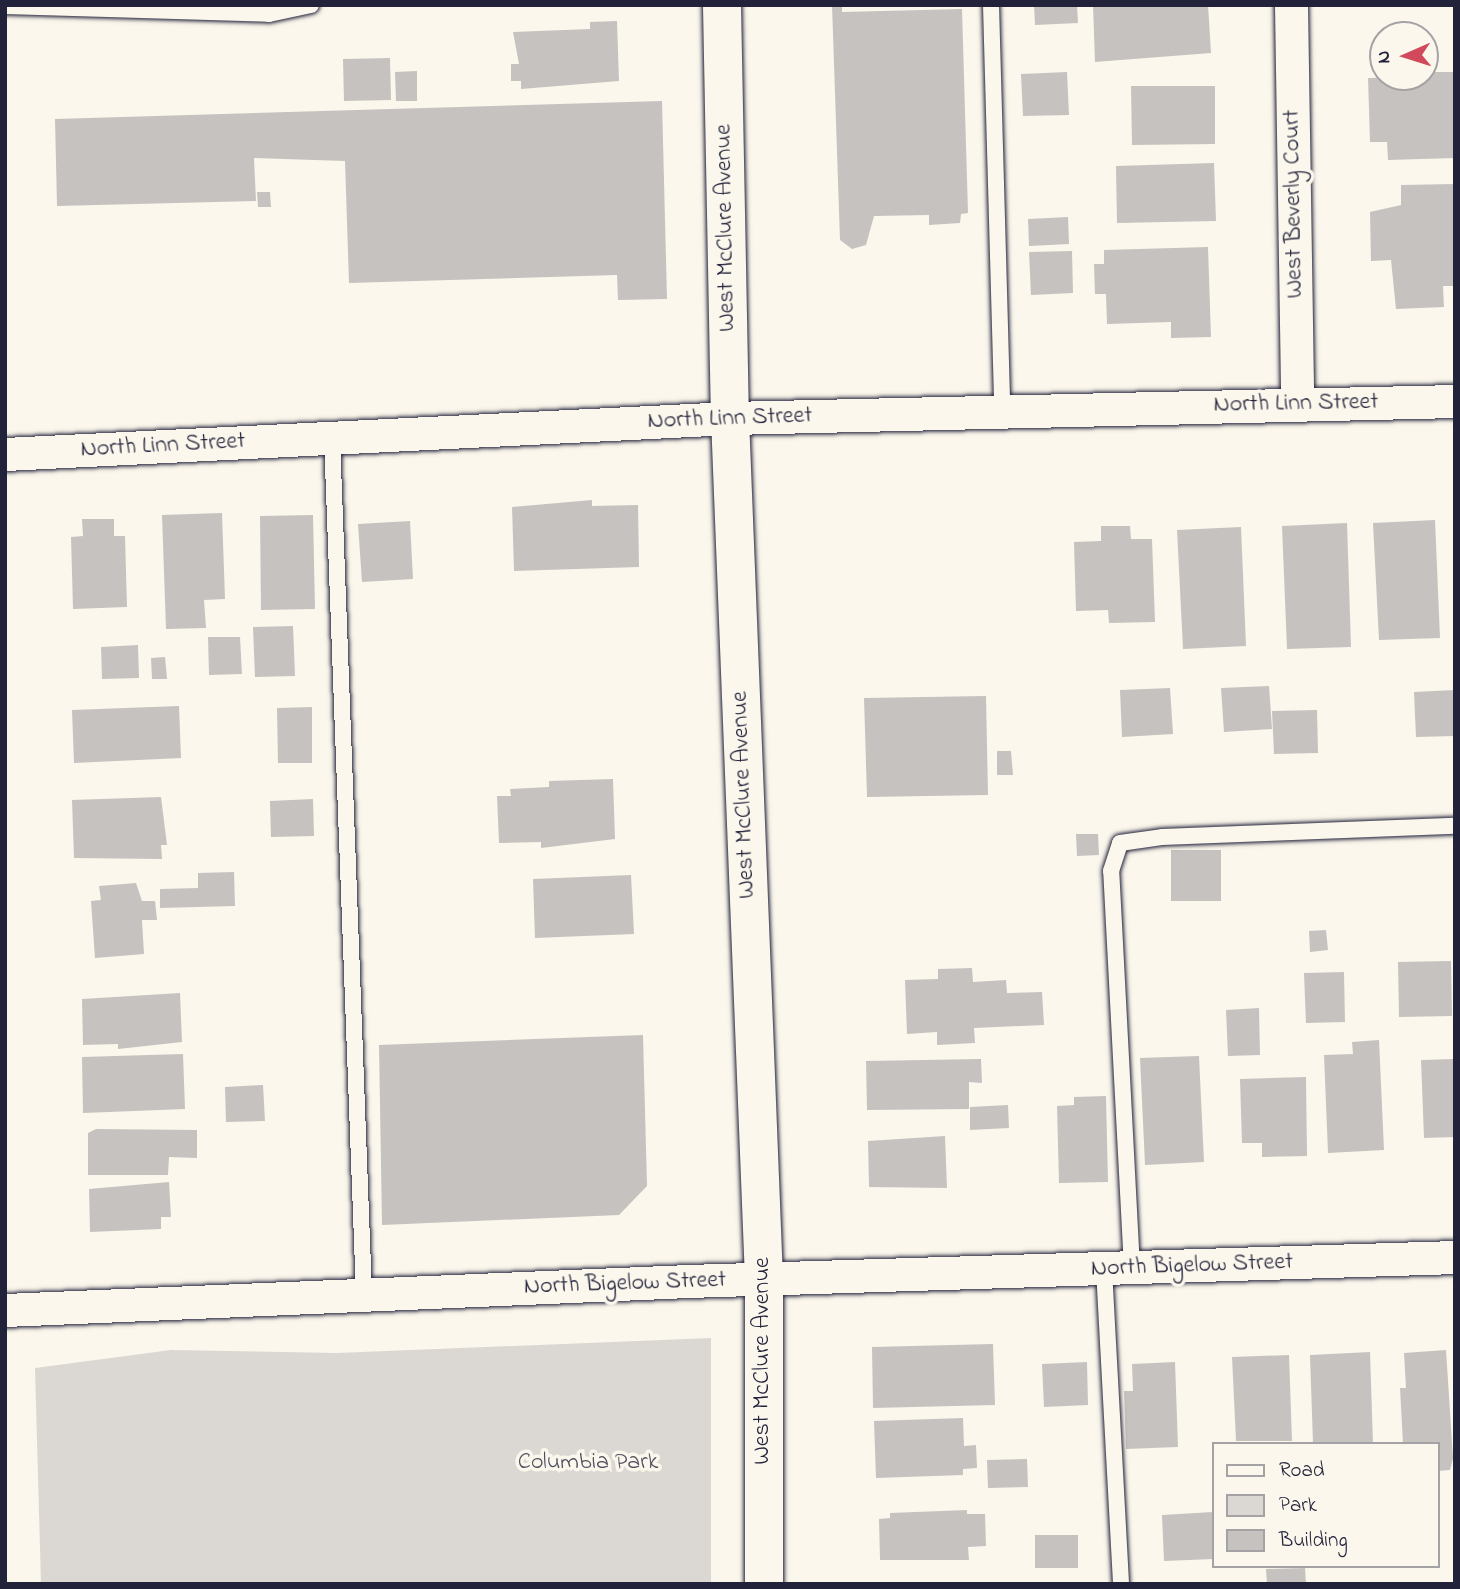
<!DOCTYPE html>
<html>
<head>
<meta charset="utf-8">
<style>
  body { margin:0 }
  #map { position:relative; width:1460px; height:1589px; overflow:hidden; background:#fbf7ec; font-family:"Indie Flower",sans-serif }
  div>[style] { position:absolute }
  [style*='--x'] { left:calc(var(--x)*1px); top:calc(var(--y)*1px); width:calc(var(--w)*1px); rotate:calc(var(--a)*1deg) }
  .green>* { inset:0; background:#dbd8d3 }
  .building>* { inset:0; background:#c6c2c0 }
  .roads { filter:drop-shadow(0 0 2px #22223b) drop-shadow(0 0 2px #22223b) }
  .lane>* { height:16px; margin:-8px; padding:0 8px; transform-origin:8px; border-radius:8px; background:#fbf7ec }
  .street>* { height:33px; margin:-16.5px; padding:0 16.5px; transform-origin:16.5px; border-radius:16.5px; background:#fbf7ec }
  .secondary>* { height:38px; margin:-19px; padding:0 19px; transform-origin:19px; border-radius:19px; background:#fbf7ec }
  span { translate:-50% -50%; white-space:nowrap; text-align:center; line-height:1.15; -webkit-text-stroke:7px #fbf7ec; paint-order:stroke }
  .street-label { font-size:24px; color:#22223b }
  .park-label { font-size:24px; color:#505061 }
  .frame { position:absolute; inset:0; border:7px solid #22223b; pointer-events:none }
  .legend { position:absolute; left:1212px; top:1442px; width:228px; height:126px; box-sizing:border-box; background:#fbf7ec; border:2px solid #a4a2a5; margin:0; padding:9px 12px; list-style:none; font-size:21px; color:#22223b }
  .legend li { display:flex; align-items:center; gap:14px; height:35px }
  .legend b { width:35px; border:2px solid #a4a2a5 }
  .north { position:absolute; left:1369px; top:21px; width:70px; height:70px; box-sizing:border-box; background:#fbf7ec; border:2px solid #a4a2a5; border-radius:50%; rotate:267deg; font-size:19px; font-weight:700; line-height:28px; text-align:center; color:#22223b }
  .north::after { content:''; display:block; margin:auto; width:24px; height:32px; background:#d1495b; clip-path:polygon(50% 0,100% 100%,50% 72%,0 100%) }
</style>
</head>
<body>
<div id="map">
  <div class="green">
    <div style="clip-path:polygon(711px 1338px,711px 1584px,41px 1584px,35px 1368px,171px 1350px,337px 1353px)"></div>
  </div>
  <div class="building">
    <div style="clip-path:polygon(832px 5px,842px 5px,842px 12px,962px 9px,968px 213px,961px 214px,960px 223px,929px 225px,929px 215px,874px 216px,866px 245px,852px 249px,840px 240px)"></div>
    <div style="clip-path:polygon(1034px 5px,1077px 5px,1078px 23px,1035px 25px)"></div>
    <div style="clip-path:polygon(1093px 5px,1208px 5px,1211px 53px,1095px 62px)"></div>
    <div style="clip-path:polygon(617px 21px,619px 81px,521px 89px,521px 81px,511px 81px,511px 64px,519px 64px,513px 32px,590px 29px,590px 22px)"></div>
    <div style="clip-path:polygon(390px 58px,391px 100px,344px 101px,343px 59px)"></div>
    <div style="clip-path:polygon(417px 71px,417px 101px,396px 101px,395px 72px)"></div>
    <div style="clip-path:polygon(1067px 72px,1069px 115px,1023px 116px,1021px 74px)"></div>
    <div style="clip-path:polygon(1425px 72px,1455px 72px,1455px 158px,1388px 160px,1387px 142px,1370px 142px,1368px 78px,1425px 77px)"></div>
    <div style="clip-path:polygon(1131px 86px,1215px 86px,1215px 144px,1132px 145px)"></div>
    <div style="clip-path:polygon(662px 101px,667px 299px,618px 300px,617px 275px,349px 283px,345px 161px,254px 158px,256px 201px,57px 206px,55px 119px)"></div>
    <div style="clip-path:polygon(1214px 163px,1216px 221px,1117px 223px,1116px 166px)"></div>
    <div style="clip-path:polygon(1455px 184px,1455px 286px,1443px 286px,1444px 307px,1396px 309px,1391px 260px,1371px 261px,1370px 212px,1401px 205px,1401px 185px)"></div>
    <div style="clip-path:polygon(257px 192px,270px 192px,271px 207px,258px 207px)"></div>
    <div style="clip-path:polygon(1068px 217px,1069px 244px,1029px 246px,1028px 219px)"></div>
    <div style="clip-path:polygon(1208px 247px,1211px 337px,1171px 338px,1171px 322px,1107px 324px,1106px 294px,1095px 294px,1094px 264px,1104px 264px,1104px 250px)"></div>
    <div style="clip-path:polygon(1072px 251px,1073px 293px,1031px 295px,1029px 252px)"></div>
    <div style="clip-path:polygon(592px 500px,592px 506px,638px 505px,639px 567px,514px 571px,512px 507px)"></div>
    <div style="clip-path:polygon(222px 513px,225px 599px,204px 600px,206px 628px,166px 629px,162px 515px)"></div>
    <div style="clip-path:polygon(313px 515px,315px 609px,261px 610px,260px 516px)"></div>
    <div style="clip-path:polygon(82px 519px,114px 519px,114px 536px,125px 536px,127px 607px,73px 609px,71px 537px,83px 536px)"></div>
    <div style="clip-path:polygon(1435px 520px,1440px 638px,1379px 640px,1373px 523px)"></div>
    <div style="clip-path:polygon(410px 521px,413px 579px,362px 582px,358px 524px)"></div>
    <div style="clip-path:polygon(1347px 523px,1351px 647px,1287px 649px,1282px 526px)"></div>
    <div style="clip-path:polygon(1101px 526px,1130px 526px,1131px 539px,1152px 539px,1155px 622px,1109px 623px,1108px 610px,1076px 611px,1074px 542px,1101px 541px)"></div>
    <div style="clip-path:polygon(1241px 527px,1246px 646px,1183px 649px,1177px 530px)"></div>
    <div style="clip-path:polygon(293px 626px,295px 676px,255px 677px,253px 627px)"></div>
    <div style="clip-path:polygon(208px 637px,240px 637px,242px 674px,209px 675px)"></div>
    <div style="clip-path:polygon(138px 645px,139px 678px,102px 679px,101px 647px)"></div>
    <div style="clip-path:polygon(165px 657px,167px 679px,152px 679px,151px 658px)"></div>
    <div style="clip-path:polygon(1269px 686px,1272px 729px,1224px 732px,1221px 688px)"></div>
    <div style="clip-path:polygon(1170px 688px,1173px 734px,1122px 737px,1120px 690px)"></div>
    <div style="clip-path:polygon(1455px 690px,1455px 736px,1416px 737px,1414px 692px)"></div>
    <div style="clip-path:polygon(986px 696px,988px 795px,867px 797px,864px 698px)"></div>
    <div style="clip-path:polygon(179px 706px,181px 758px,74px 763px,72px 710px)"></div>
    <div style="clip-path:polygon(312px 707px,312px 763px,278px 763px,277px 708px)"></div>
    <div style="clip-path:polygon(1317px 710px,1318px 753px,1274px 754px,1272px 711px)"></div>
    <div style="clip-path:polygon(997px 751px,1011px 751px,1013px 775px,997px 775px)"></div>
    <div style="clip-path:polygon(613px 779px,615px 839px,541px 848px,541px 842px,499px 843px,497px 796px,511px 796px,510px 789px,549px 787px,549px 781px)"></div>
    <div style="clip-path:polygon(161px 797px,167px 845px,161px 845px,162px 859px,74px 858px,72px 800px)"></div>
    <div style="clip-path:polygon(313px 799px,314px 836px,271px 837px,270px 801px)"></div>
    <div style="clip-path:polygon(1076px 834px,1098px 834px,1099px 855px,1077px 856px)"></div>
    <div style="clip-path:polygon(1171px 850px,1221px 850px,1221px 901px,1171px 901px)"></div>
    <div style="clip-path:polygon(234px 872px,235px 906px,160px 908px,160px 889px,198px 888px,198px 873px)"></div>
    <div style="clip-path:polygon(631px 875px,634px 934px,535px 938px,533px 879px)"></div>
    <div style="clip-path:polygon(136px 883px,142px 901px,155px 901px,157px 920px,142px 920px,144px 954px,95px 958px,91px 901px,101px 900px,99px 886px)"></div>
    <div style="clip-path:polygon(1326px 930px,1328px 950px,1310px 952px,1309px 931px)"></div>
    <div style="clip-path:polygon(1451px 961px,1452px 1016px,1399px 1017px,1398px 962px)"></div>
    <div style="clip-path:polygon(972px 968px,973px 982px,1006px 980px,1007px 993px,1042px 992px,1044px 1025px,974px 1028px,975px 1043px,937px 1045px,937px 1032px,907px 1034px,905px 980px,938px 979px,938px 969px)"></div>
    <div style="clip-path:polygon(1344px 972px,1345px 1022px,1306px 1023px,1304px 973px)"></div>
    <div style="clip-path:polygon(180px 993px,182px 1042px,118px 1049px,118px 1044px,83px 1045px,82px 999px)"></div>
    <div style="clip-path:polygon(1259px 1008px,1260px 1055px,1228px 1056px,1226px 1010px)"></div>
    <div style="clip-path:polygon(643px 1035px,647px 1186px,619px 1215px,382px 1225px,379px 1045px)"></div>
    <div style="clip-path:polygon(1379px 1040px,1384px 1150px,1328px 1153px,1324px 1055px,1353px 1054px,1352px 1042px)"></div>
    <div style="clip-path:polygon(183px 1054px,185px 1109px,83px 1113px,82px 1057px)"></div>
    <div style="clip-path:polygon(1199px 1056px,1204px 1162px,1145px 1165px,1140px 1058px)"></div>
    <div style="clip-path:polygon(981px 1059px,982px 1083px,969px 1082px,969px 1109px,867px 1110px,866px 1061px)"></div>
    <div style="clip-path:polygon(1454px 1059px,1455px 1137px,1424px 1138px,1421px 1060px)"></div>
    <div style="clip-path:polygon(1306px 1077px,1307px 1156px,1262px 1157px,1262px 1143px,1242px 1143px,1240px 1079px)"></div>
    <div style="clip-path:polygon(263px 1085px,265px 1121px,226px 1122px,225px 1087px)"></div>
    <div style="clip-path:polygon(1106px 1096px,1108px 1182px,1059px 1183px,1057px 1106px,1074px 1105px,1074px 1097px)"></div>
    <div style="clip-path:polygon(1008px 1105px,1009px 1128px,970px 1130px,970px 1107px)"></div>
    <div style="clip-path:polygon(96px 1129px,197px 1130px,197px 1158px,169px 1157px,168px 1175px,88px 1175px,88px 1133px)"></div>
    <div style="clip-path:polygon(945px 1136px,947px 1188px,869px 1187px,868px 1141px)"></div>
    <div style="clip-path:polygon(169px 1182px,171px 1217px,161px 1217px,161px 1229px,90px 1232px,89px 1189px)"></div>
    <div style="clip-path:polygon(993px 1344px,995px 1405px,873px 1408px,872px 1347px)"></div>
    <div style="clip-path:polygon(1446px 1350px,1453px 1458px,1450px 1470px,1437px 1471px,1437px 1444px,1403px 1444px,1400px 1388px,1406px 1388px,1404px 1353px)"></div>
    <div style="clip-path:polygon(1370px 1352px,1373px 1444px,1313px 1444px,1310px 1355px)"></div>
    <div style="clip-path:polygon(1289px 1355px,1292px 1441px,1236px 1441px,1232px 1357px)"></div>
    <div style="clip-path:polygon(1087px 1362px,1088px 1405px,1044px 1407px,1042px 1364px)"></div>
    <div style="clip-path:polygon(1175px 1362px,1178px 1447px,1126px 1449px,1124px 1391px,1133px 1391px,1132px 1364px)"></div>
    <div style="clip-path:polygon(963px 1418px,964px 1446px,976px 1445px,977px 1468px,963px 1469px,963px 1475px,876px 1478px,874px 1421px)"></div>
    <div style="clip-path:polygon(1027px 1459px,1028px 1487px,988px 1488px,987px 1460px)"></div>
    <div style="clip-path:polygon(967px 1510px,967px 1514px,985px 1514px,986px 1546px,968px 1547px,969px 1560px,880px 1560px,879px 1519px,890px 1518px,890px 1513px)"></div>
    <div style="clip-path:polygon(1213px 1512px,1213px 1559px,1164px 1561px,1162px 1515px)"></div>
    <div style="clip-path:polygon(1035px 1535px,1078px 1535px,1078px 1568px,1035px 1568px)"></div>
    <div style="clip-path:polygon(1305px 1568px,1306px 1584px,1267px 1584px,1266px 1569px)"></div>
  </div>
  <div class="roads">
    <div class="lane">
      <div style="--x:991;--y:5;--w:406;--a:88.4"></div>
      <div style="--x:5;--y:6;--w:264;--a:1.7"></div>
      <div style="--x:269;--y:14;--w:43;--a:-12.1"></div>
      <div style="--x:332;--y:438;--w:858;--a:87.86"></div>
      <div style="--x:1132;--y:1268;--w:398;--a:-93"></div>
      <div style="--x:1111;--y:871;--w:29;--a:-72"></div>
      <div style="--x:1120;--y:843;--w:42;--a:-8.1"></div>
      <div style="--x:1162;--y:837;--w:293;--a:-2.2"></div>
      <div style="--x:1104;--y:1269;--w:315;--a:86.9"></div>
    </div>
    <div class="street">
      <div style="--x:1291;--y:5;--w:398;--a:89.1"></div>
      <div style="--x:5;--y:454;--w:726;--a:-2.84"></div>
      <div style="--x:730;--y:418;--w:725;--a:-1.34"></div>
      <div style="--x:5;--y:1310;--w:684;--a:-2.43"></div>
      <div style="--x:688;--y:1281;--w:767;--a:-1.79"></div>
    </div>
    <div class="secondary">
      <div style="--x:722;--y:5;--w:413;--a:88.9"></div>
      <div style="--x:730;--y:418;--w:863;--a:87.74"></div>
      <div style="--x:764;--y:1280;--w:304;--a:90"></div>
    </div>
  </div>
  <div class="street-label">
    <span style="left:1294px;top:204px;rotate:-91deg">West Beverly Court</span>
    <span style="left:726px;top:228px;rotate:-91deg">West McClure Avenue</span>
    <span style="left:1296px;top:404px;rotate:-1deg">North Linn Street</span>
    <span style="left:730px;top:419px;rotate:-2deg">North Linn Street</span>
    <span style="left:163px;top:446px;rotate:-3deg">North Linn Street</span>
    <span style="left:744px;top:795px;rotate:-92deg">West McClure Avenue</span>
    <span style="left:1192px;top:1266px;rotate:-2deg">North Bigelow Street</span>
    <span style="left:625px;top:1284px;rotate:-2deg">North Bigelow Street</span>
    <span style="left:763px;top:1361px;rotate:-90deg">West McClure Avenue</span>
  </div>
  <div class="park-label">
    <span style="left:588px;top:1463px">Columbia Park</span>
  </div>
  <div class="frame"></div>
  <ul class="legend">
  <li><b style="height:9px;background:#fbf7ec"></b>Road</li>
  <li><b style="height:19px;background:#dbd8d3"></b>Park</li>
  <li><b style="height:19px;background:#c6c2c0"></b>Building</li>
  </ul>
  <div class="north">N</div>
</div>
</body>
</html>
